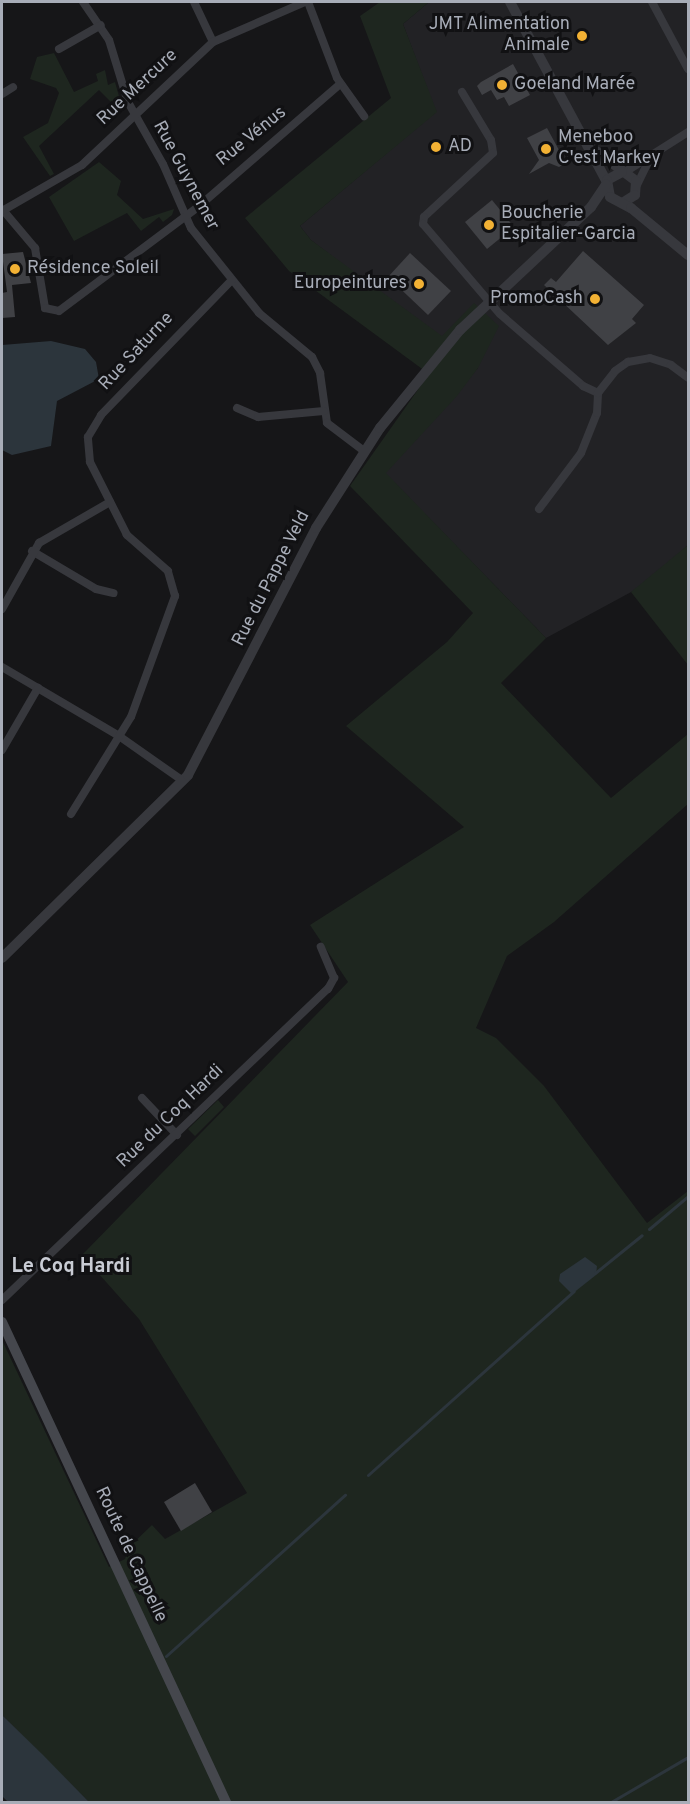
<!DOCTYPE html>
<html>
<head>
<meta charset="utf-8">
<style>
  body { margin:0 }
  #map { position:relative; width:690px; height:1804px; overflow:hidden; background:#161618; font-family:Overpass,sans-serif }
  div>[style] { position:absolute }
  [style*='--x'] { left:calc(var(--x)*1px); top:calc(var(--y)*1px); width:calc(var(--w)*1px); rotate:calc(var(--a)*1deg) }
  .built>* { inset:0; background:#222225 }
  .green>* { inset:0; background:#1e261f }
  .water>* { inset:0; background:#2c353c }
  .stream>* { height:3px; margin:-1.5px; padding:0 1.5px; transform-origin:1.5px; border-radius:1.5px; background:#2c353c }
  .building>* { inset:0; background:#404145 }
  .minor>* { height:8px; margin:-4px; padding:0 4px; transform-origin:4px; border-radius:4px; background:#37383d }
  .tertiary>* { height:10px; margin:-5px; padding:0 5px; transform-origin:5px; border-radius:5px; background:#37383d }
  .secondary>* { height:10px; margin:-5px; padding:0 5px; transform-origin:5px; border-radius:5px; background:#45474d }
  .dots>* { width:16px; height:16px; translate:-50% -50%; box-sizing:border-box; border:3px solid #111113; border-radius:50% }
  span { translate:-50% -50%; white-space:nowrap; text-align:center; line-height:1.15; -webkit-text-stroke:6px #111113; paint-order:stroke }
  .poi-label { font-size:18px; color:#a8adb8 }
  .right { translate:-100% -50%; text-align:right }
  .left { translate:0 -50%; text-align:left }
  .street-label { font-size:18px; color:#a8adb8 }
  .neighbourhood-label { font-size:20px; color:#c9ccd4; font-weight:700 }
  .frame { position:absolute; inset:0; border:3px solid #a8adb8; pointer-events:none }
</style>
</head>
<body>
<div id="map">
  <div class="built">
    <div style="clip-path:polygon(429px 2px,688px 2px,688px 545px,646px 584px,546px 638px,385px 473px,478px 368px,311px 240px,300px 226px,436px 112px,403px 24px)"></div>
  </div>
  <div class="green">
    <div style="clip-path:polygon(380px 2px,429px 2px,403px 24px,437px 112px,300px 226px,311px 240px,442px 336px,474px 303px,499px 326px,478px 368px,457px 396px,386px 473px,546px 638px,501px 683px,611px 798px,688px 734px,688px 804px,554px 922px,507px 956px,476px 1028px,496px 1038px,544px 1086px,647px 1223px,688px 1191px,688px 1802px,89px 1802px,2px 1715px,2px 1340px,109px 1567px,125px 1559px,129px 1547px,152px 1525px,165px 1539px,247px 1493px,139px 1319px,82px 1255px,348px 982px,310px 925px,464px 827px,346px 726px,447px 642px,473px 613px,350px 486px,429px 374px,289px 271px,245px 218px,391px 98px,360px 16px)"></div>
    <div style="clip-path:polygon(54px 53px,74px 92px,98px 81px,96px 74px,105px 70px,108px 85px,115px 82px,122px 107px,119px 110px,99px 90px,39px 146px,54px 174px,50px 176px,23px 137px,48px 123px,59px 93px,56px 88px,30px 79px,37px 57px)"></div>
    <div style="clip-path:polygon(99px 162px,121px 181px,117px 195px,143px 219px,174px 209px,172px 215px,163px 222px,159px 217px,141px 231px,127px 213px,74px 241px,49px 197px)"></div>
    <div style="clip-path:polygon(688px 545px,688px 665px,631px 592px)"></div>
    <div style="clip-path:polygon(218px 1100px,224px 1107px,195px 1136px,188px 1129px)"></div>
  </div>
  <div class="water">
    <div style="clip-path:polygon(51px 341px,85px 349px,96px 362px,99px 379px,57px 401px,51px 446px,12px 455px,2px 450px,2px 345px)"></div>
    <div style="clip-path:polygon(585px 1257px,597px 1266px,596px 1275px,572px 1294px,559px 1281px,560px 1274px)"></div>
    <div style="clip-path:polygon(2px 1715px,43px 1755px,89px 1802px,8px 1802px,2px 1796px)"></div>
  </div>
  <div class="stream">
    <div style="--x:649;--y:1229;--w:51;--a:-40.2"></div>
    <div style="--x:595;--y:1273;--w:60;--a:-39"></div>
    <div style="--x:368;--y:1475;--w:276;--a:-41.8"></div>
    <div style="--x:166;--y:1656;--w:241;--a:-42"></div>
    <div style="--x:611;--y:1802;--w:89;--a:-30.3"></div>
  </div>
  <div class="building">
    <div style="clip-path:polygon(513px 64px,530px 95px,509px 106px,504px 97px,497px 100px,491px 90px,482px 95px,477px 86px,481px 82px)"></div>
    <div style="clip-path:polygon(547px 128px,566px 163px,559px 167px,549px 163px,529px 174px,539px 160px,527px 138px)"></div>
    <div style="clip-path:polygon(492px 200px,514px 227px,487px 249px,465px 222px)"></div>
    <div style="clip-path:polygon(583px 251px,644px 305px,632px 319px,636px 323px,608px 345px,544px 285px,551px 278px,556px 282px)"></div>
    <div style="clip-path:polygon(23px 252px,31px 283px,12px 285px,15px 317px,2px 318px,2px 293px,7px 292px,2px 254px)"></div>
    <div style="clip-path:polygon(410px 253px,451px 291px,428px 315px,388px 277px)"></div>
    <div style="clip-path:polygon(195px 1483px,212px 1512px,181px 1531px,164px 1502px)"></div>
  </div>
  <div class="minor">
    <div style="--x:83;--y:2;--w:46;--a:55.6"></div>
    <div style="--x:109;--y:40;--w:65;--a:73"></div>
    <div style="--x:128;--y:102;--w:71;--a:60.6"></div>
    <div style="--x:163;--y:164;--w:70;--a:66.4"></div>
    <div style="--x:191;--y:228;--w:109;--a:51.3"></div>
    <div style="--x:259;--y:313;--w:69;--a:39.7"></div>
    <div style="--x:312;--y:357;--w:18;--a:63"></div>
    <div style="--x:320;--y:373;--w:50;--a:82"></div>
    <div style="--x:327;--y:423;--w:46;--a:37.1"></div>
    <div style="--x:194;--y:2;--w:44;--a:64.6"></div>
    <div style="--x:308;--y:2;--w:81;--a:69.1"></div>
    <div style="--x:337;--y:78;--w:47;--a:54.6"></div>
    <div style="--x:652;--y:2;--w:76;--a:61.8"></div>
    <div style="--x:59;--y:49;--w:48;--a:-29.7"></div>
    <div style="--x:462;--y:92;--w:56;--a:58.9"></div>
    <div style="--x:491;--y:140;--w:13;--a:81"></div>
    <div style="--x:493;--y:153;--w:94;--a:137.2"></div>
    <div style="--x:424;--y:217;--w:7;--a:98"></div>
    <div style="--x:423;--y:224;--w:118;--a:49.5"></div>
    <div style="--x:500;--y:314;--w:110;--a:40.9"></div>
    <div style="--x:583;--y:386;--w:17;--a:25"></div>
    <div style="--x:2;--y:94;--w:13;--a:-32"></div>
    <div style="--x:625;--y:172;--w:75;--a:-32.4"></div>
    <div style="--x:637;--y:185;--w:28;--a:-64"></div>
    <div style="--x:3;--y:210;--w:50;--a:49.9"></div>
    <div style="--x:35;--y:248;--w:61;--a:80.5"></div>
    <div style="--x:45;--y:308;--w:14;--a:12"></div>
    <div style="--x:59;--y:311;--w:174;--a:-36.8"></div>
    <div style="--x:198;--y:207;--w:188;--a:-40.9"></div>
    <div style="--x:2;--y:211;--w:92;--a:-29.9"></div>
    <div style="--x:82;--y:165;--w:180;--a:-43.2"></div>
    <div style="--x:213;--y:42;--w:100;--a:-23.5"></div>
    <div style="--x:237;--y:408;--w:23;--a:23"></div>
    <div style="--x:258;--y:417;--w:66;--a:-5.2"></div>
    <div style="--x:539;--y:509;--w:70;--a:-53.1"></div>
    <div style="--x:581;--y:453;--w:43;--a:-68.2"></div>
    <div style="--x:597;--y:413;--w:20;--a:-87"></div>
    <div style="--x:598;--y:393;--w:28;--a:-52"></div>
    <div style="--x:615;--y:371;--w:16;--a:-35"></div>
    <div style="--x:628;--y:362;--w:22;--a:-10"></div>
    <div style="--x:650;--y:358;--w:22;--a:18"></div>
    <div style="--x:671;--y:365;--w:21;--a:37"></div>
    <div style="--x:32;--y:551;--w:74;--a:30.7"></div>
    <div style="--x:96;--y:589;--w:18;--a:13"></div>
    <div style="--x:2;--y:609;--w:76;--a:-60.7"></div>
    <div style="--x:39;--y:543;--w:82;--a:-30"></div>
    <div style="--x:2;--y:667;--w:136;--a:30.5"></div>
    <div style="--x:119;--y:736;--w:78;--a:35.1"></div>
    <div style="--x:2;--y:750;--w:72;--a:-59.9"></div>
    <div style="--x:71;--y:814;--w:114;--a:-58.3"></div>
    <div style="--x:131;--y:717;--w:129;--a:-70"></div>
    <div style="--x:175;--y:596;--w:26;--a:-106"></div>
    <div style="--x:168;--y:571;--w:55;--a:-138.7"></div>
    <div style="--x:127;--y:535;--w:82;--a:-116.9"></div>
    <div style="--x:90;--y:462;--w:25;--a:-95"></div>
    <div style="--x:88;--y:437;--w:26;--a:-59"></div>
    <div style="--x:101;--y:415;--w:188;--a:-45.9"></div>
    <div style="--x:142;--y:1098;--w:51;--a:46.6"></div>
    <div style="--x:2;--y:1300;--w:451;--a:-43.7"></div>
    <div style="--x:328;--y:989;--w:13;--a:-61"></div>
    <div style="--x:334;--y:978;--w:34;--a:-113"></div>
  </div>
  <div class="tertiary">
    <div style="--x:510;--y:2;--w:204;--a:61.7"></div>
    <div style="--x:596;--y:151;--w:50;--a:36.9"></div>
    <div style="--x:636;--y:181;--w:14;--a:94"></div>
    <div style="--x:635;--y:195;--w:15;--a:148"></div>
    <div style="--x:622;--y:172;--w:17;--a:152"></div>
    <div style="--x:607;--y:180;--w:17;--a:80"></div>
    <div style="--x:610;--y:197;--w:24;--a:28"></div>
    <div style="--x:631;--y:208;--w:74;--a:39.5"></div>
    <div style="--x:2;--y:958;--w:261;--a:-44.5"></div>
    <div style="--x:188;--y:775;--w:278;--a:-62.6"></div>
    <div style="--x:316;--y:528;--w:119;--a:-57.4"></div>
    <div style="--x:380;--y:428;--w:127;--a:-50.8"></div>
    <div style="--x:460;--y:330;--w:180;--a:-43.2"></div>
    <div style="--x:591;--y:207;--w:27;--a:-56"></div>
  </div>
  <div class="secondary">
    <div style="--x:2;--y:1322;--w:530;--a:64.98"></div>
  </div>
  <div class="dots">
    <div style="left:582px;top:36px;background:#f2b134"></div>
    <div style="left:502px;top:85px;background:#f2b134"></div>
    <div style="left:436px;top:147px;background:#f2b134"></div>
    <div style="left:546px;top:149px;background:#f2b134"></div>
    <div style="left:489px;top:225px;background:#f2b134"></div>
    <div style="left:15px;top:269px;background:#f2b134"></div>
    <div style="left:419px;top:284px;background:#f2b134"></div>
    <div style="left:595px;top:299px;background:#f2b134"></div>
  </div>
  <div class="poi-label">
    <span class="right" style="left:570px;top:36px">JMT Alimentation<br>Animale</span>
    <span class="left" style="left:514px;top:85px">Goeland Marée</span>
    <span class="left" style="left:558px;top:149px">Meneboo<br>C'est Markey</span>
    <span class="left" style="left:448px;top:147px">AD</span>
    <span class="left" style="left:501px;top:225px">Boucherie<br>Espitalier-Garcia</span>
    <span class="left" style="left:27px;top:269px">Résidence Soleil</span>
    <span class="right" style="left:407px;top:284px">Europeintures</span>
    <span class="right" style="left:583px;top:299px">PromoCash</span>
  </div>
  <div class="street-label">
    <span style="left:138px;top:88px;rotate:-43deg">Rue Mercure</span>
    <span style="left:252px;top:137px;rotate:-39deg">Rue Vénus</span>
    <span style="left:185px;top:176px;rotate:62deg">Rue Guynemer</span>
    <span style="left:137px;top:352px;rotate:-47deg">Rue Saturne</span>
    <span style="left:272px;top:579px;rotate:-63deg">Rue du Pappe Veld</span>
    <span style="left:171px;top:1117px;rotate:-44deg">Rue du Coq Hardi</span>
    <span style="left:130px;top:1555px;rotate:65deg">Route de Cappelle</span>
  </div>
  <div class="neighbourhood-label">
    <span style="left:71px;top:1267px">Le Coq Hardi</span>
  </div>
  <div class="frame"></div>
</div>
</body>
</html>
